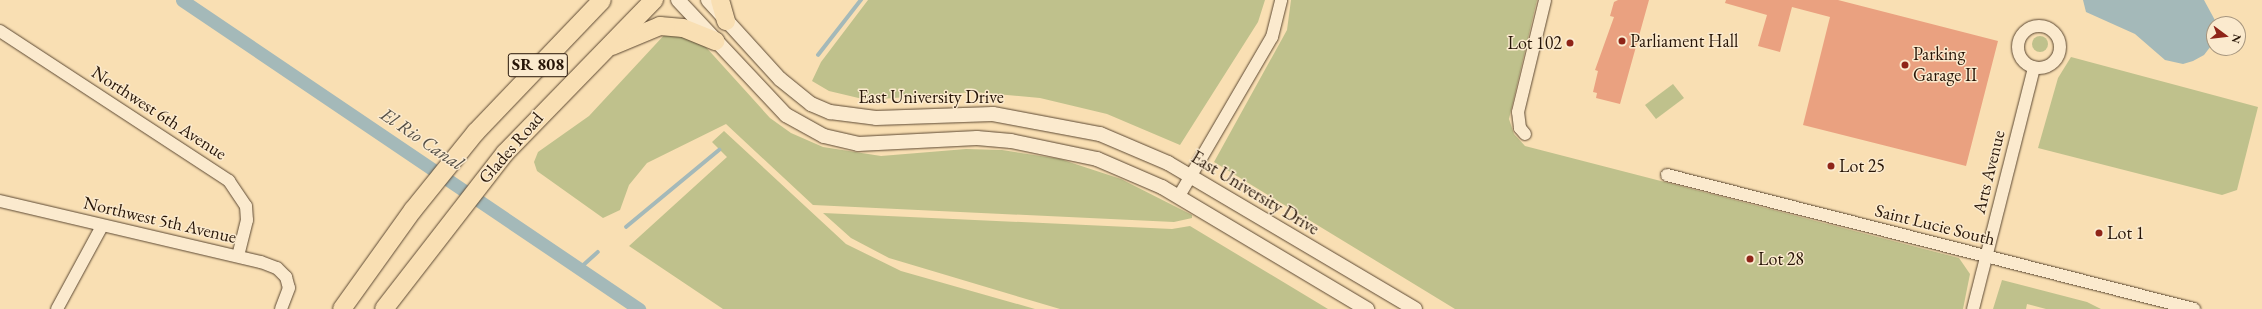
<!DOCTYPE html>
<html>
<head>
<meta charset="utf-8">
<style>
  body { margin:0 }
  #map { position:relative; width:2262px; height:309px; overflow:hidden; background:#f9dfb3; font-family:"EB Garamond",serif }
  div>[style] { position:absolute }
  [style*='--x'] { left:calc(var(--x)*1px); top:calc(var(--y)*1px); width:calc(var(--w)*1px); rotate:calc(var(--a)*1deg) }
  .green>* { inset:0; background:#bfc18c }
  .round { border-radius:50% }
  .water>* { inset:0; background:#a4b9b9 }
  .stream>* { height:3.5px; margin:-1.75px; padding:0 1.75px; transform-origin:1.75px; border-radius:1.75px; background:#a4b9b9 }
  .canal>* { height:13px; margin:-6.5px; padding:0 6.5px; transform-origin:6.5px; border-radius:6.5px; background:#a4b9b9 }
  .building>* { inset:0; background:#eaa180 }
  .roads { filter:drop-shadow(0 0 1px #5c4832) drop-shadow(0 0 1px #5c4832) }
  .minor>* { height:12px; margin:-6px; padding:0 6px; transform-origin:6px; border-radius:6px; background:#fbeace }
  .minor>.ring { margin:-6px; padding:0; box-sizing:content-box; background:none; border:12px solid #fbeace; border-radius:50% }
  .tertiary>* { height:14px; margin:-7px; padding:0 7px; transform-origin:7px; border-radius:7px; background:#fbeace }
  .primary>* { height:18px; margin:-9px; padding:0 9px; transform-origin:9px; border-radius:9px; background:#f9dfb3 }
  .dots>* { width:11px; height:11px; translate:-50% -50%; box-sizing:border-box; border:2px solid #fbeace; border-radius:50% }
  span { translate:-50% -50%; white-space:nowrap; text-align:center; line-height:1.15; -webkit-text-stroke:3px #fbeace; paint-order:stroke }
  .shield-label span { padding:1px 3px; background:#fbeace; border:1px solid; border-radius:3px; -webkit-text-stroke-width:0 }
  .shield-label { font-size:17px; color:#271507; font-weight:700 }
  .poi-label { font-size:18px; color:#271507 }
  .left { translate:0 -50%; text-align:left }
  .right { translate:-100% -50%; text-align:right }
  .street-label { font-size:18px; color:#271507 }
  .water-label { font-size:19px; color:#534e45; font-style:italic }
  .north { position:absolute; left:2206px; top:16px; width:40px; height:40px; box-sizing:border-box; background:#fbeace; border:1px solid #a6957e; border-radius:50%; rotate:105deg; font-size:11px; font-weight:700; line-height:16px; text-align:center; color:#271507 }
  .north::after { content:''; display:block; margin:auto; width:14px; height:18px; background:#8f2418; clip-path:polygon(50% 0,100% 100%,50% 72%,0 100%) }
</style>
</head>
<body>
<div id="map">
  <div class="green">
    <div style="clip-path:polygon(868px 0,1265px 0,1258px 22px,1180px 145px,1107px 114px,1040px 98px,974px 92px,867px 100px,829px 91px,812px 81px,821px 62px)"></div>
    <div style="clip-path:polygon(1291px 0,1537px 0,1509px 119px,1514px 134px,1525px 146px,1959px 258px,1970px 274px,1963px 309px,1455px 309px,1214px 162px,1287px 30px)"></div>
    <div style="clip-path:polygon(667px 32px,682px 33px,704px 45px,770px 118px,791px 133px,823px 147px,881px 156px,966px 149px,1002px 150px,1060px 159px,1121px 179px,1192px 215px,1192px 218px,1174px 222px,813px 205px,726px 124px,647px 163px,629px 185px,620px 210px,603px 218px,537px 171px,534px 162px,538px 152px,589px 116px)"></div>
    <div class="round" style="left:2032px;top:36px;width:16px;height:16px"></div>
    <div style="clip-path:polygon(2071px 57px,2258px 107px,2237px 190px,2222px 195px,2038px 148px,2058px 78px)"></div>
    <div style="clip-path:polygon(1673px 84px,1684px 98px,1656px 119px,1645px 105px)"></div>
    <div style="clip-path:polygon(724px 131px,846px 244px,901px 271px,1035px 309px,723px 309px,629px 246px,727px 157px,712px 142px)"></div>
    <div style="clip-path:polygon(823px 213px,1172px 229px,1190px 226px,1328px 309px,1060px 309px,889px 258px,851px 238px)"></div>
    <div style="clip-path:polygon(2002px 280px,2087px 302px,2101px 309px,2046px 309px,2027px 304px,2026px 309px,1993px 309px)"></div>
  </div>
  <div class="water">
    <div style="clip-path:polygon(2083px 0,2204px 0,2217px 24px,2214px 24px,2214px 42px,2204px 55px,2193px 61px,2183px 64px,2165px 60px,2135px 34px,2086px 12px)"></div>
  </div>
  <div class="stream">
    <div style="--x:818;--y:55;--w:70;--a:-52"></div>
    <div style="--x:626;--y:227;--w:121;--a:-39.6"></div>
    <div style="--x:579;--y:269;--w:25;--a:-42"></div>
  </div>
  <div class="canal">
    <div style="--x:182;--y:0;--w:552;--a:34.06"></div>
  </div>
  <div class="building">
    <div style="clip-path:polygon(1618px 0,1649px 0,1620px 104px,1596px 98px,1597px 93px,1593px 92px,1598px 71px,1595px 70px,1614px 17px,1610px 16px,1614px 2px)"></div>
    <div style="clip-path:polygon(1726px 0,1838px 0,1998px 41px,1966px 166px,1803px 125px,1830px 17px,1792px 7px,1780px 52px,1758px 46px,1767px 15px,1725px 3px)"></div>
  </div>
  <div class="roads">
    <div class="minor">
      <div class="ring" style="left:2018px;top:26px;width:30px;height:30px"></div>
      <div style="--x:0;--y:31;--w:274;--a:33.2"></div>
      <div style="--x:229;--y:181;--w:30;--a:56"></div>
      <div style="--x:246;--y:206;--w:14;--a:86"></div>
      <div style="--x:247;--y:220;--w:37;--a:104"></div>
      <div style="--x:1525;--y:134;--w:8;--a:-130"></div>
      <div style="--x:1520;--y:128;--w:16;--a:-97"></div>
      <div style="--x:1518;--y:112;--w:115;--a:-76.4"></div>
      <div style="--x:1667;--y:175;--w:544;--a:14.27"></div>
      <div style="--x:1179;--y:196;--w:184;--a:-59.7"></div>
      <div style="--x:1272;--y:37;--w:38;--a:-76"></div>
      <div style="--x:0;--y:201;--w:268;--a:13.2"></div>
      <div style="--x:261;--y:262;--w:17;--a:21"></div>
      <div style="--x:277;--y:268;--w:13;--a:45"></div>
      <div style="--x:286;--y:277;--w:11;--a:75"></div>
      <div style="--x:289;--y:288;--w:22;--a:111"></div>
      <div style="--x:57;--y:309;--w:94;--a:-61.5"></div>
      <div style="--x:1973;--y:309;--w:249;--a:-75.8"></div>
    </div>
    <div class="tertiary">
      <div style="--x:678;--y:0;--w:158;--a:46.8"></div>
      <div style="--x:786;--y:115;--w:43;--a:28.9"></div>
      <div style="--x:824;--y:136;--w:35;--a:13"></div>
      <div style="--x:858;--y:144;--w:119;--a:-2.9"></div>
      <div style="--x:977;--y:138;--w:34;--a:5"></div>
      <div style="--x:1011;--y:141;--w:88;--a:11.8"></div>
      <div style="--x:1097;--y:159;--w:71;--a:23.3"></div>
      <div style="--x:1162;--y:187;--w:239;--a:30.8"></div>
      <div style="--x:708;--y:0;--w:107;--a:47.7"></div>
      <div style="--x:780;--y:79;--w:40;--a:39"></div>
      <div style="--x:811;--y:104;--w:21;--a:23"></div>
      <div style="--x:830;--y:112;--w:46;--a:7.4"></div>
      <div style="--x:876;--y:118;--w:117;--a:-2"></div>
      <div style="--x:993;--y:114;--w:109;--a:10.6"></div>
      <div style="--x:1100;--y:134;--w:74;--a:23.1"></div>
      <div style="--x:1168;--y:163;--w:287;--a:30.6"></div>
    </div>
    <div class="primary">
      <div style="--x:720;--y:0;--w:22;--a:74"></div>
      <div style="--x:612;--y:46;--w:52;--a:-22.6"></div>
      <div style="--x:660;--y:26;--w:23;--a:5"></div>
      <div style="--x:683;--y:28;--w:35;--a:22"></div>
      <div style="--x:342;--y:309;--w:122;--a:-54.4"></div>
      <div style="--x:413;--y:210;--w:100;--a:-51.1"></div>
      <div style="--x:476;--y:132;--w:182;--a:-46.3"></div>
      <div style="--x:384;--y:309;--w:197;--a:-52.2"></div>
      <div style="--x:505;--y:153;--w:214;--a:-45.8"></div>
    </div>
  </div>
  <div class="dots">
    <div style="left:1622px;top:41px;background:#8f2418"></div>
    <div style="left:1570px;top:43px;background:#8f2418"></div>
    <div style="left:1905px;top:65px;background:#8f2418"></div>
    <div style="left:1831px;top:166px;background:#8f2418"></div>
    <div style="left:2099px;top:233px;background:#8f2418"></div>
    <div style="left:1750px;top:259px;background:#8f2418"></div>
  </div>
  <div class="shield-label">
    <span style="left:538px;top:65px">SR 808</span>
  </div>
  <div class="poi-label">
    <span class="left" style="left:1630px;top:41px">Parliament Hall</span>
    <span class="right" style="left:1562px;top:43px">Lot 102</span>
    <span class="left" style="left:1913px;top:65px">Parking<br>Garage II</span>
    <span class="left" style="left:1839px;top:166px">Lot 25</span>
    <span class="left" style="left:2107px;top:233px">Lot 1</span>
    <span class="left" style="left:1758px;top:259px">Lot 28</span>
  </div>
  <div class="street-label">
    <span style="left:931px;top:97px">East University Drive</span>
    <span style="left:159px;top:113px;rotate:33deg">Northwest 6th Avenue</span>
    <span style="left:511px;top:148px;rotate:-49deg">Glades Road</span>
    <span style="left:1989px;top:172px;rotate:-76deg">Arts Avenue</span>
    <span style="left:1255px;top:193px;rotate:31deg">East University Drive</span>
    <span style="left:160px;top:220px;rotate:13deg">Northwest 5th Avenue</span>
    <span style="left:1935px;top:225px;rotate:14deg">Saint Lucie South</span>
  </div>
  <div class="water-label">
    <span style="left:422px;top:139px;rotate:34deg">El Rio Canal</span>
  </div>
  <div class="north">N</div>
</div>
</body>
</html>
